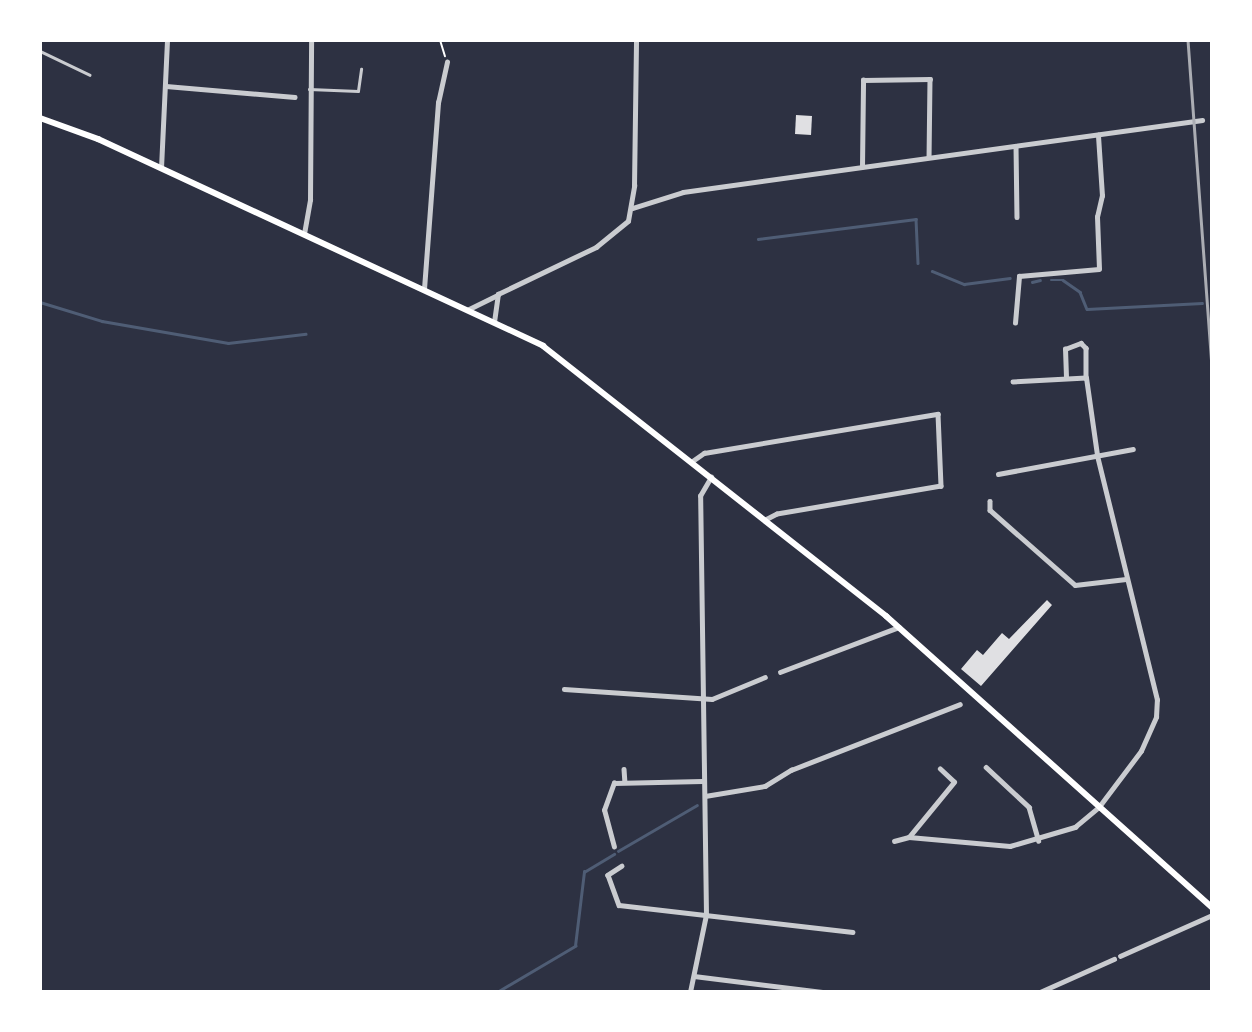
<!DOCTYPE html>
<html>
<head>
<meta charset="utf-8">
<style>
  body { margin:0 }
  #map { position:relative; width:1252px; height:1032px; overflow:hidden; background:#2d3142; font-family:Barlow,sans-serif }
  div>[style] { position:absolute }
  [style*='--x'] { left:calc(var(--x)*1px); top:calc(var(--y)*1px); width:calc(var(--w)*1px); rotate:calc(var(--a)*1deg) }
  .stream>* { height:2.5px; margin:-1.25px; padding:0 1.25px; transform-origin:1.25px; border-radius:1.25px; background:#4f5d75 }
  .building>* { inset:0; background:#e0e0e3 }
  .path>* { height:2px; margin:-1px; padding:0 1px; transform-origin:1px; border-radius:1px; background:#fff }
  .service>* { height:2.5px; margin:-1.25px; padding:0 1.25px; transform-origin:1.25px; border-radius:1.25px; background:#caccd0 }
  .minor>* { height:4.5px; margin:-2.25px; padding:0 2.25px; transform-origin:2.25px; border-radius:2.25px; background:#caccd0 }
  .secondary>* { height:6px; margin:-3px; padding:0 3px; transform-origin:3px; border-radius:3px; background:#fff }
  .rail>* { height:2.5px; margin:-1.25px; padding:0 1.25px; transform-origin:1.25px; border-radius:1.25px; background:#abadb3 }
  span { translate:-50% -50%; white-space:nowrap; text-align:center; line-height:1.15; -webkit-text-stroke:7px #fff; paint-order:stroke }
  .frame { position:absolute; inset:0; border:42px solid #fff; pointer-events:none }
</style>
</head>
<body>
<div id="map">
  <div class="stream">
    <div style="--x:758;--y:239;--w:159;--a:-7.2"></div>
    <div style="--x:916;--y:219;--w:44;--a:87.4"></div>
    <div style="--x:932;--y:271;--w:35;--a:22"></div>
    <div style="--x:964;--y:284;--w:46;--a:-7.4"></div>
    <div style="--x:1051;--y:280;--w:12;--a:0"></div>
    <div style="--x:1063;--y:280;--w:21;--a:35"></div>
    <div style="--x:1080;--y:292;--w:18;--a:68"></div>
    <div style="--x:1087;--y:309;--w:115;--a:-3"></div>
    <div style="--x:1032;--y:282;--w:8;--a:-14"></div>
    <div style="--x:40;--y:302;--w:65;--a:17"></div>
    <div style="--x:102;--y:321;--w:128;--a:9.9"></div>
    <div style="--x:228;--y:343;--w:78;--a:-6.7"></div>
    <div style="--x:618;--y:851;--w:91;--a:-30.2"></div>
    <div style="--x:497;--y:992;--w:91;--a:-30.5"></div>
    <div style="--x:575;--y:946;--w:75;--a:-83.1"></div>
    <div style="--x:584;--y:872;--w:35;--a:-31"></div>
  </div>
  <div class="building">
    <div style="clip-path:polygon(796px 115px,812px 116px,811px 135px,795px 134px)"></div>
    <div style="clip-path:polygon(1047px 600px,1052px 605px,981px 686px,961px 669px,977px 650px,983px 655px,1002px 633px,1009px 639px)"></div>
  </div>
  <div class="path">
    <div style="--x:440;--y:40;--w:17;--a:73"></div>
  </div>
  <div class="service">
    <div style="--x:40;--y:51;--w:55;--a:25.6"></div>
    <div style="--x:309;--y:89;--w:49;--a:2.3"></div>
    <div style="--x:358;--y:91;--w:22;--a:-82"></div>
  </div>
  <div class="minor">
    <div style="--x:166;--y:86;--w:129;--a:4.9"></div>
    <div style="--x:1016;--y:146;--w:71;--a:89.2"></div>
    <div style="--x:862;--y:167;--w:87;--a:-89.3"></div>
    <div style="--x:863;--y:80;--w:67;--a:-0.9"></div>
    <div style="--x:930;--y:79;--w:78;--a:90.7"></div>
    <div style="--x:161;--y:168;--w:128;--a:-87.3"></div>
    <div style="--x:633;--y:208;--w:52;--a:-17.7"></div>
    <div style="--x:683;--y:192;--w:524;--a:-7.9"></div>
    <div style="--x:304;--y:234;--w:35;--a:-80"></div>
    <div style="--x:310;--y:200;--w:160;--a:-89.6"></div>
    <div style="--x:424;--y:289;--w:187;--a:-85.7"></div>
    <div style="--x:438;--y:103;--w:42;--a:-77.6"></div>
    <div style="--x:467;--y:310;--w:34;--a:-26"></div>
    <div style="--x:494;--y:322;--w:28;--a:-82"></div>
    <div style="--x:498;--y:294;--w:109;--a:-25.6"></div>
    <div style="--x:596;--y:247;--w:41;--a:-39.1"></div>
    <div style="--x:628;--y:221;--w:36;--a:-80"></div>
    <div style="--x:634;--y:186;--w:146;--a:-89.2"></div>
    <div style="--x:1015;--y:323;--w:47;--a:-85.1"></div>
    <div style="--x:1019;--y:276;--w:80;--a:-5"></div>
    <div style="--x:1099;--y:269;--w:52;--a:-92.2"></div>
    <div style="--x:1097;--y:217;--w:22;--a:-77"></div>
    <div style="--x:1102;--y:196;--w:61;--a:-93.8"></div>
    <div style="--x:1066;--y:377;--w:28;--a:-92"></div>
    <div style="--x:1065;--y:349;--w:17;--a:-21"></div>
    <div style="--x:1081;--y:343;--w:7;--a:45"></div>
    <div style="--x:1086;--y:348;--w:30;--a:90"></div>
    <div style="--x:691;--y:462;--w:16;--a:-35"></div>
    <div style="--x:704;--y:453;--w:237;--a:-9.5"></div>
    <div style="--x:938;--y:414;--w:72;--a:87.6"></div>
    <div style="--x:941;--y:486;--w:166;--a:170.3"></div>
    <div style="--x:777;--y:514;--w:13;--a:153"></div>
    <div style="--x:998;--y:474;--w:137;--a:-10.5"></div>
    <div style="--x:990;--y:501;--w:9;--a:90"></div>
    <div style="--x:990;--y:510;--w:113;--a:41.4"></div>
    <div style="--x:1075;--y:585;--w:51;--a:-6.7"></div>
    <div style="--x:780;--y:672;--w:127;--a:-20.7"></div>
    <div style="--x:564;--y:689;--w:148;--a:3.9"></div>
    <div style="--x:712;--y:699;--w:57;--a:-22.5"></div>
    <div style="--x:986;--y:767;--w:59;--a:42.9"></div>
    <div style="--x:1029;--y:807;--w:35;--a:74"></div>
    <div style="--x:624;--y:769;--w:13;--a:86"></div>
    <div style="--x:705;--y:796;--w:61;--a:-9.5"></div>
    <div style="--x:765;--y:786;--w:31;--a:-32"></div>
    <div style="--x:791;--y:770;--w:181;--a:-21.3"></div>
    <div style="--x:909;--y:837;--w:71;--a:-50.7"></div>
    <div style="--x:954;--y:782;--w:19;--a:-137"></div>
    <div style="--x:894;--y:841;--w:16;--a:-15"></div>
    <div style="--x:909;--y:837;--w:101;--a:5.1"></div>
    <div style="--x:1010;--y:846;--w:68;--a:-16.3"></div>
    <div style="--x:1075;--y:827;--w:30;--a:-40"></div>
    <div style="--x:1098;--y:808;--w:71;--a:-53"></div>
    <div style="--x:1141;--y:751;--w:37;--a:-66"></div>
    <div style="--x:1156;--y:717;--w:17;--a:-87"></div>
    <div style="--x:1157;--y:700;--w:252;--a:-103.8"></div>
    <div style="--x:1097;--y:455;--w:78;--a:-98.1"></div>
    <div style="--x:1086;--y:378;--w:73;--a:176.9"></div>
    <div style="--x:614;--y:847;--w:38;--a:-105"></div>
    <div style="--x:604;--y:810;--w:29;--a:-70"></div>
    <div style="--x:614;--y:783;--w:88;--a:-1.3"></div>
    <div style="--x:622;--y:866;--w:17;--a:147"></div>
    <div style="--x:608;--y:875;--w:32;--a:70"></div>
    <div style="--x:619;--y:905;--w:235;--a:6.6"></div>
    <div style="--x:1120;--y:956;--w:101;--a:-24"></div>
    <div style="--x:694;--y:976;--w:129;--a:7.1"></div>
    <div style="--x:690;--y:992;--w:79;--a:-78.3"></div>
    <div style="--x:706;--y:915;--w:419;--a:-90.8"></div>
    <div style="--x:700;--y:496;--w:22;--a:-60"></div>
    <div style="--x:1040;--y:992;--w:81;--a:-24"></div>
  </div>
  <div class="secondary">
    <div style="--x:40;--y:118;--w:62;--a:19.9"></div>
    <div style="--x:98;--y:139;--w:491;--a:24.9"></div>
    <div style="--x:543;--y:346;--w:437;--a:38.2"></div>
    <div style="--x:886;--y:616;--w:437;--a:41.8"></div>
  </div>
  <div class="rail">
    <div style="--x:1188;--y:40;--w:328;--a:85.8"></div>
  </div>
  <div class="frame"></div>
</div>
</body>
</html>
